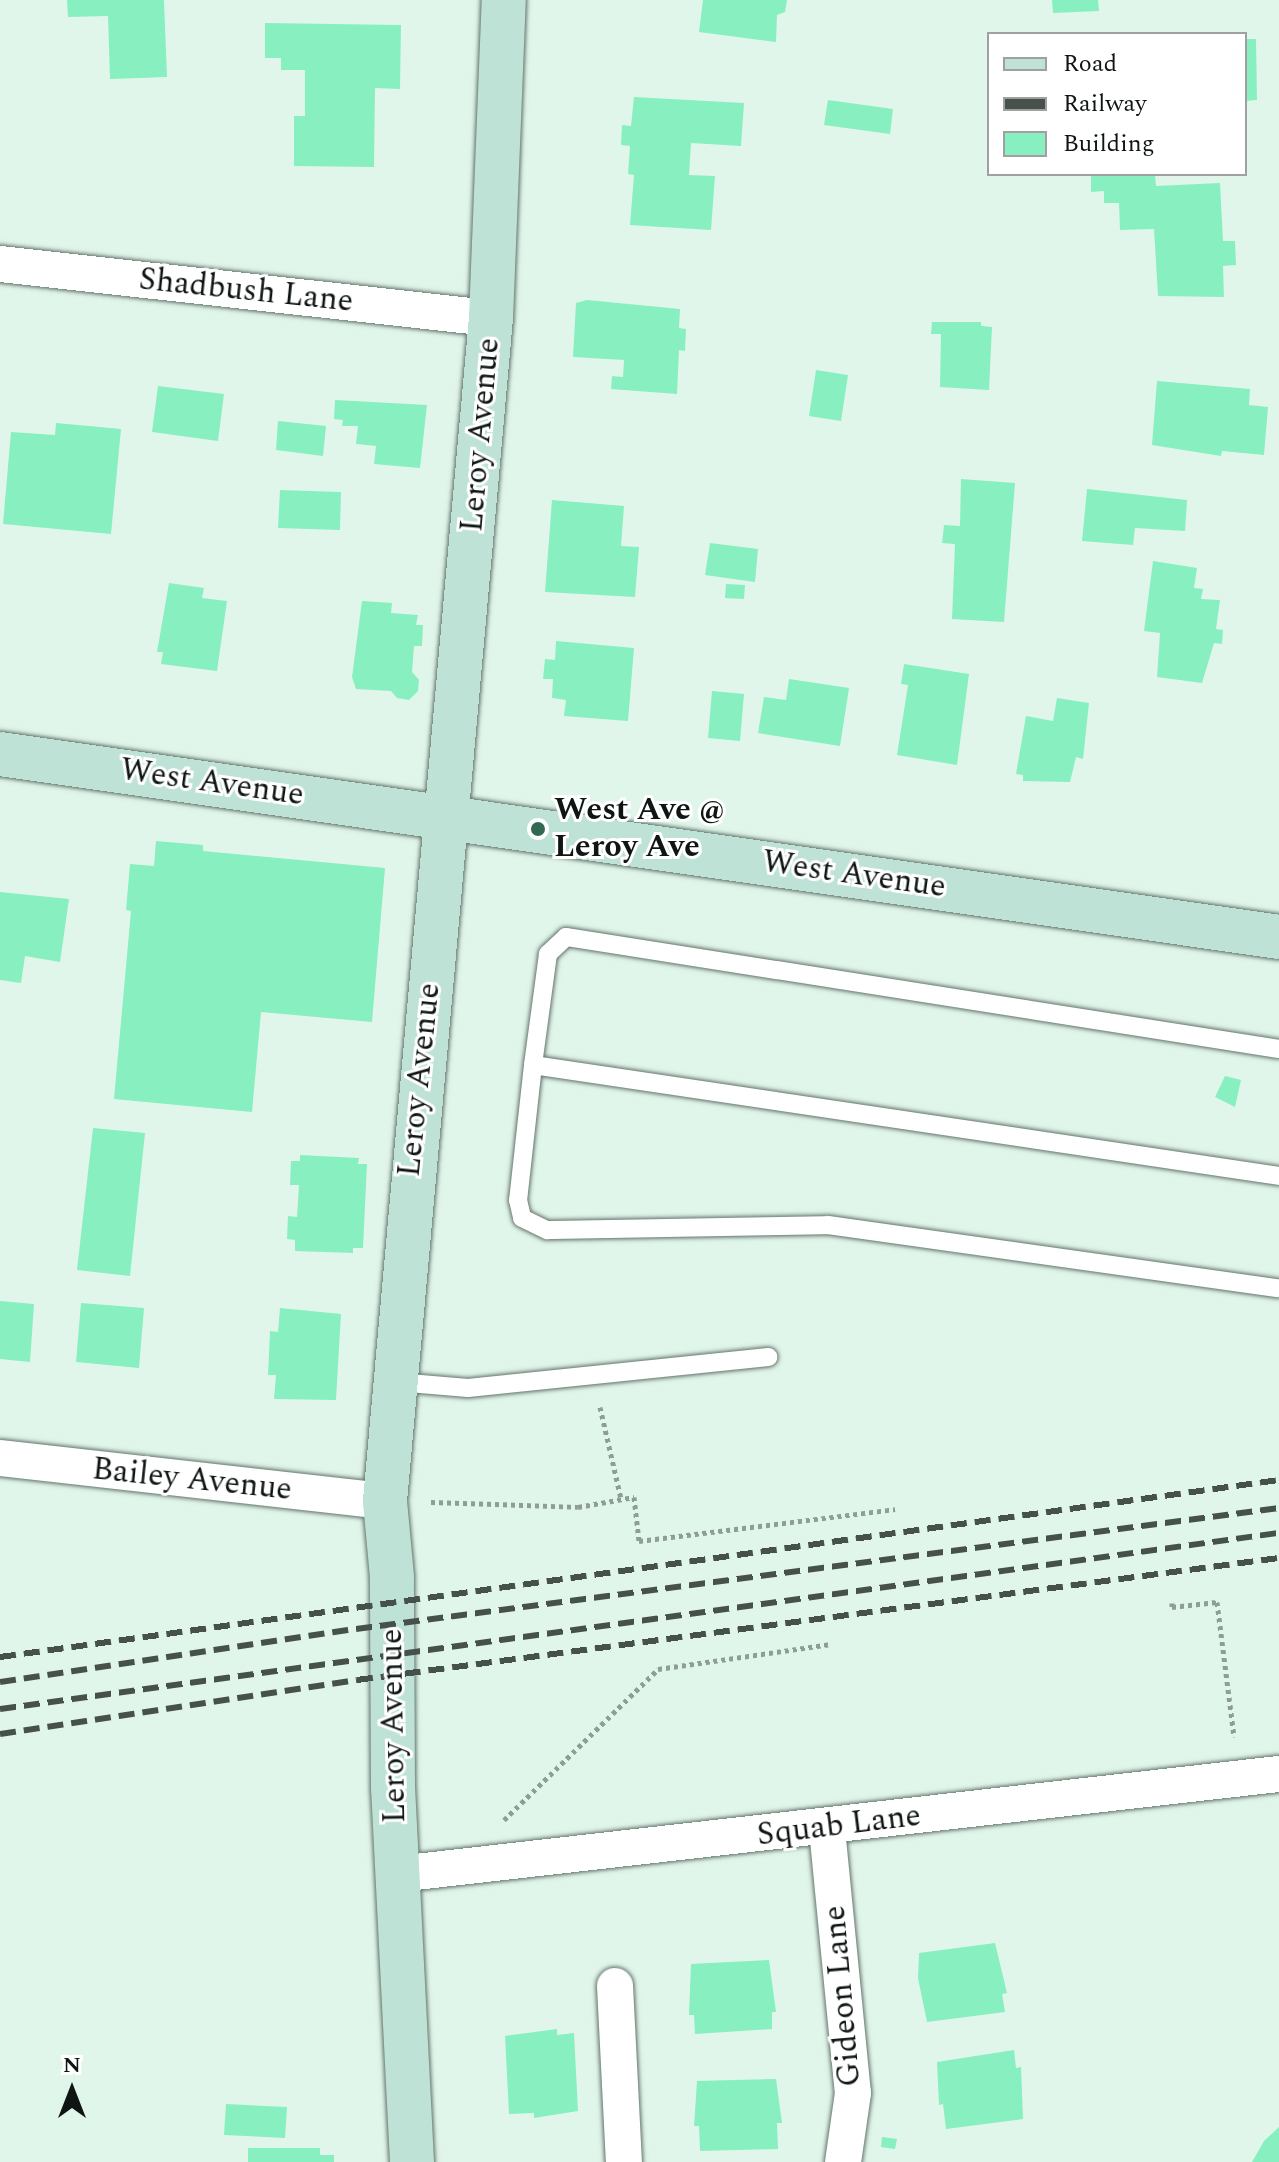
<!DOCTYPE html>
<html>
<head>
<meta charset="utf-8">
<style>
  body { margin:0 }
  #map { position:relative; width:1279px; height:2162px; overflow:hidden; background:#e1f6eb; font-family:Spectral,serif }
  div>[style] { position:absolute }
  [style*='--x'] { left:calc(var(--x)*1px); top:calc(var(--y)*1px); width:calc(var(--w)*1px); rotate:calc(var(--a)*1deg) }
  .building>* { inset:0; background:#88efc0 }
  .path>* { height:5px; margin-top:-2.5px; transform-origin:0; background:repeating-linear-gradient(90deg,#8e9e96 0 4px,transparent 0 8px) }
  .roads { filter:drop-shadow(0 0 2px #63756c) drop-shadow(0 0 2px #63756c) }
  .lane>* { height:18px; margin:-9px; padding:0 9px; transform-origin:9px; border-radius:9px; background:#fff }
  .street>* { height:36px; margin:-18px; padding:0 18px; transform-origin:18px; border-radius:18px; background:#fff }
  .secondary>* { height:44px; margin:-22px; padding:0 22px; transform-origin:22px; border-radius:22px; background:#bee2d5 }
  .rail>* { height:6px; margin-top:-3px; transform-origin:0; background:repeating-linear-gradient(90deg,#47514c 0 16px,transparent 0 24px) }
  .dots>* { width:22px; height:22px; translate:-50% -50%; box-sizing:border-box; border:4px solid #fff; border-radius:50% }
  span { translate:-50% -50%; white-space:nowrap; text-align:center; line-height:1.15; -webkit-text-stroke:6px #fff; paint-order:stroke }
  .street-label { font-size:32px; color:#0e1512 }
  .poi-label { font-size:32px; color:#0e1512; font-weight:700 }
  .left { translate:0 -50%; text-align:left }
  .legend { position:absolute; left:987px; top:32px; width:260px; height:144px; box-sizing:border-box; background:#fff; border:2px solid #9fa1a0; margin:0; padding:10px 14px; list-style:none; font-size:24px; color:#0e1512 }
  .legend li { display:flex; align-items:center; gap:16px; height:40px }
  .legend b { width:40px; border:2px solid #9fa1a0 }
  .north { position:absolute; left:32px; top:2050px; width:80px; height:80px; -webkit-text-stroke:6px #fff; paint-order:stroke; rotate:0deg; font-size:22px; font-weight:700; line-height:32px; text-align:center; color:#0e1512 }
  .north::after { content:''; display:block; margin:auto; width:28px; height:36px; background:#0e1512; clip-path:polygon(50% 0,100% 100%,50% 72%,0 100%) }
</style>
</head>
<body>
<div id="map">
  <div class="building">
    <div style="clip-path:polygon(67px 0,164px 0,167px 77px,110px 79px,108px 16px,68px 17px)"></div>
    <div style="clip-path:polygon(703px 0,787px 0,785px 12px,777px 15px,776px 42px,699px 32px)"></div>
    <div style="clip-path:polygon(1052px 0,1098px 0,1099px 11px,1053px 13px)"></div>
    <div style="clip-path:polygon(265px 23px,401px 25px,400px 89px,375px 88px,374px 167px,294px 166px,294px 116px,305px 116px,305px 70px,281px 70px,281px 58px,265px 58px)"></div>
    <div style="clip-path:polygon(1245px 39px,1256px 39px,1257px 100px,1245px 101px)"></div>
    <div style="clip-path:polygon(634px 97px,744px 103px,741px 146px,691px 143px,689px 175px,715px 176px,711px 230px,630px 225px,634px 175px,628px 174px,630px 146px,621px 145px,622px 125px,631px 126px)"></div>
    <div style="clip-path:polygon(828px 100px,893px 109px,890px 134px,824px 125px)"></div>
    <div style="clip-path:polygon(1091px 174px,1155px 174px,1156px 186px,1220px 183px,1223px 241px,1235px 241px,1236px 265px,1223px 266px,1224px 297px,1158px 296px,1154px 229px,1120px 230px,1119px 203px,1104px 203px,1104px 191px,1091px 192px)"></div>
    <div style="clip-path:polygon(587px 300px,680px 309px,679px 328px,686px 329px,685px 351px,679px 350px,677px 394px,611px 389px,612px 376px,623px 377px,624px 360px,573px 357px,576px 303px)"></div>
    <div style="clip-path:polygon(932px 322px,981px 322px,981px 326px,992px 327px,989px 390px,940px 387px,941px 334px,931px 334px)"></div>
    <div style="clip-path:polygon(816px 370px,848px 375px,841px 421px,809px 416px)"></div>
    <div style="clip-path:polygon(1157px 381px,1250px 389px,1249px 405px,1268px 407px,1264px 455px,1222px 451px,1221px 456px,1152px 445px)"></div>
    <div style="clip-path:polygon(158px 386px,224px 394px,218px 441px,152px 432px)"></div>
    <div style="clip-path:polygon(335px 400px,427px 405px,420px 468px,374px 464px,376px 446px,356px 444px,358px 426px,342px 426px,343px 420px,334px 419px)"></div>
    <div style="clip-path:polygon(278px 421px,326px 426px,323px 456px,276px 450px)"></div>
    <div style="clip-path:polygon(56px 423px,121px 429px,111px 534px,3px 524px,11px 432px,55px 435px)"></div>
    <div style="clip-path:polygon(961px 479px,1015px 483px,1004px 622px,952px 619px,955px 544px,942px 543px,944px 525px,960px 526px)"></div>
    <div style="clip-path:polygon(1087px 489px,1187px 500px,1185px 531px,1135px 528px,1133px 545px,1082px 541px)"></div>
    <div style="clip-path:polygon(280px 490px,341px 492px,340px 530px,278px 528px)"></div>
    <div style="clip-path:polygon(552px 500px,624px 506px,621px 546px,639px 547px,635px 597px,545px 592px)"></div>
    <div style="clip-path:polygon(710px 543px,758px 549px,755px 582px,705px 575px)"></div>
    <div style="clip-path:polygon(1153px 561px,1197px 568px,1194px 588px,1203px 589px,1201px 599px,1220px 600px,1216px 629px,1223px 630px,1222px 644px,1214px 643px,1202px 683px,1157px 677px,1160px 633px,1144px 631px)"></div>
    <div style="clip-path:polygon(169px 583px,204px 588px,202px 598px,227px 601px,217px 671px,161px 664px,163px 652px,157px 652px)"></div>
    <div style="clip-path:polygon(726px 584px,745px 585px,744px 599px,725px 598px)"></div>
    <div style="clip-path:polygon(362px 601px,392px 603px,391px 613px,418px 615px,416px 625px,423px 625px,422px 646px,414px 646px,412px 672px,419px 680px,418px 691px,409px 700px,397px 698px,391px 691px,356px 689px,352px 677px)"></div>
    <div style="clip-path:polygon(556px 641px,634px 648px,628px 721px,564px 716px,566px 700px,552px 698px,553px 679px,543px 679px,545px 659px,555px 660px)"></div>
    <div style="clip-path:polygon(904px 664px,969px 674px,957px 765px,897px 755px,908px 685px,901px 684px)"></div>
    <div style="clip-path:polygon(789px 679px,849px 688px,840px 746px,758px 733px,764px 697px,786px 700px)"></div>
    <div style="clip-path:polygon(712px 691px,744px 694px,740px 741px,708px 738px)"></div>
    <div style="clip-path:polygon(1057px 698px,1089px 703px,1083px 759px,1076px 757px,1070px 782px,1023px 781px,1023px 775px,1016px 774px,1026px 716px,1053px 721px)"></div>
    <div style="clip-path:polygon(156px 841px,203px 845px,203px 851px,385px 868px,372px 1022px,261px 1012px,252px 1112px,114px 1099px,131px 911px,126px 910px,130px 864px,154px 866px)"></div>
    <div style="clip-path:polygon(0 892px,69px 899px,60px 962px,25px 956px,21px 983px,0 980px)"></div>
    <div style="clip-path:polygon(1225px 1076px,1241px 1080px,1235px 1107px,1215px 1097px)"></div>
    <div style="clip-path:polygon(93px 1128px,145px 1133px,130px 1276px,77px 1270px)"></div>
    <div style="clip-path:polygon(300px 1155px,359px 1158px,358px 1164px,367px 1164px,363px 1248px,353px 1248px,353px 1253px,295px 1251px,295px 1240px,287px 1239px,288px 1216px,297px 1217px,299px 1185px,290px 1185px,291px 1161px,300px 1161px)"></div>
    <div style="clip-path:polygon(0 1301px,34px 1304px,30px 1362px,0 1359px)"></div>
    <div style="clip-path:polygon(81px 1303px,144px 1308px,139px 1368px,76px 1362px)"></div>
    <div style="clip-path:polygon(280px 1308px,341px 1314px,336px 1400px,274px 1399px,276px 1375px,268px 1375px,270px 1331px,278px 1332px)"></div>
    <div style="clip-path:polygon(995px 1943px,1007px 1993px,1002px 1994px,1005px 2012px,927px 2022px,918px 1978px,919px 1953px)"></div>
    <div style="clip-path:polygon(769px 1960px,776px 2012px,772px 2012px,772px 2029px,695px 2034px,694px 2015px,689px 2015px,691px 1964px)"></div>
    <div style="clip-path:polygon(557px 2029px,557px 2035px,574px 2033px,578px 2111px,534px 2118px,534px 2113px,509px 2114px,505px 2036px)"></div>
    <div style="clip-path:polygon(1014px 2050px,1016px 2068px,1021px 2067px,1023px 2119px,946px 2129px,943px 2104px,939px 2105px,937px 2062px)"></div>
    <div style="clip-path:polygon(776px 2079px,782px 2123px,777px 2123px,778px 2149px,700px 2151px,699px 2126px,694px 2126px,697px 2081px)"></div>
    <div style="clip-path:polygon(226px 2104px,287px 2107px,285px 2138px,224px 2135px)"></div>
    <div style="clip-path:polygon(1279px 2127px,1279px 2162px,1252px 2162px,1264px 2141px)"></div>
    <div style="clip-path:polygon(882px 2137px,897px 2139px,895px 2149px,881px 2147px)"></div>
    <div style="clip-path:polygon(248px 2148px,320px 2148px,320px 2155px,334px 2155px,334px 2162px,248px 2162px)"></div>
  </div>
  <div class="path">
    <div style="--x:600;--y:1407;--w:94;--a:77.1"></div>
    <div style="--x:431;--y:1502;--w:147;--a:1.9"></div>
    <div style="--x:578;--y:1507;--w:57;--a:-10.1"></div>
    <div style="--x:634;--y:1497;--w:44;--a:83.5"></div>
    <div style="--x:639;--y:1541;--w:258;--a:-7.1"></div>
    <div style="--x:1172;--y:1603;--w:4;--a:90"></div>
    <div style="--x:1172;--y:1607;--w:45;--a:-6.3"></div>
    <div style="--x:1217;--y:1602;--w:136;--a:82.8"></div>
    <div style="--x:504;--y:1820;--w:216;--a:-44.4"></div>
    <div style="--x:658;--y:1669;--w:175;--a:-8.2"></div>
  </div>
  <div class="roads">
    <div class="lane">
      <div style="--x:1279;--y:1049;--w:722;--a:-171.07"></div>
      <div style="--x:566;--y:937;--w:25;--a:137"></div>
      <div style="--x:548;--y:954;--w:112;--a:97.7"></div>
      <div style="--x:533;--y:1065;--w:754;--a:8.46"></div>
      <div style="--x:533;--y:1065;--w:136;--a:96.3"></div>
      <div style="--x:518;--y:1200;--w:18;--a:77"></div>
      <div style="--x:522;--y:1218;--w:28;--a:26"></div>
      <div style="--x:547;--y:1230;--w:281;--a:-1"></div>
      <div style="--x:828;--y:1225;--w:455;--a:8"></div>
      <div style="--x:397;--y:1382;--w:71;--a:4.8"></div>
      <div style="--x:468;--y:1388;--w:302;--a:-5.9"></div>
    </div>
    <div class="street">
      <div style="--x:0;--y:264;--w:494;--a:6.3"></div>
      <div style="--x:0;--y:1458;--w:387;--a:6.4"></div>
      <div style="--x:827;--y:1829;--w:265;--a:84.4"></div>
      <div style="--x:853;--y:2093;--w:70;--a:98.2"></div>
      <div style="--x:398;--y:1874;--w:887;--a:-6.48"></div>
      <div style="--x:615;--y:1986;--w:176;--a:87.1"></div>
    </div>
    <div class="secondary">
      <div style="--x:0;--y:754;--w:1292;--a:8.14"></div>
      <div style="--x:412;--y:2162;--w:373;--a:-92.9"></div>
      <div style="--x:393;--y:1789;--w:212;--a:-90.3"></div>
      <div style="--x:392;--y:1577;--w:76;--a:-95.3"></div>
      <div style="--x:385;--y:1501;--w:1188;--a:-84.88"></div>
      <div style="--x:491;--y:318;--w:318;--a:-87.7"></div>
    </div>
  </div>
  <div class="rail">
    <div style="--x:0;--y:1657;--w:1291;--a:-7.88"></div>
    <div style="--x:0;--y:1682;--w:360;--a:-8.5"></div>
    <div style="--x:356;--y:1629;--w:931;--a:-7.47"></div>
    <div style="--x:0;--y:1709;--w:1291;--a:-7.84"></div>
    <div style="--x:0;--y:1734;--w:361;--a:-8.6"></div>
    <div style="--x:357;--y:1680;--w:930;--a:-7.54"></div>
  </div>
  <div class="dots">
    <div style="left:538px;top:829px;background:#316951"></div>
  </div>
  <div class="street-label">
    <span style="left:246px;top:291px;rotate:6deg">Shadbush Lane</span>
    <span style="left:481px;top:435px;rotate:-85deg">Leroy Avenue</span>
    <span style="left:212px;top:783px;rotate:8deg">West Avenue</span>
    <span style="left:854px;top:875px;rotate:8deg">West Avenue</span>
    <span style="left:420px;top:1080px;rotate:-84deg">Leroy Avenue</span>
    <span style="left:192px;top:1480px;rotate:6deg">Bailey Avenue</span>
    <span style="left:394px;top:1726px;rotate:-91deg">Leroy Avenue</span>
    <span style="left:839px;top:1826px;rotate:-7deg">Squab Lane</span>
    <span style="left:843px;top:1996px;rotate:-95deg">Gideon Lane</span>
  </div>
  <div class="poi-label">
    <span class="left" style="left:554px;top:829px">West Ave @<br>Leroy Ave</span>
  </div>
  <ul class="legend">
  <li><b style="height:10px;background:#bee2d5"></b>Road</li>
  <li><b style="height:10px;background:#47514c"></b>Railway</li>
  <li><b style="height:22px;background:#88efc0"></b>Building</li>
  </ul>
  <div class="north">N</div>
</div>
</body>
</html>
